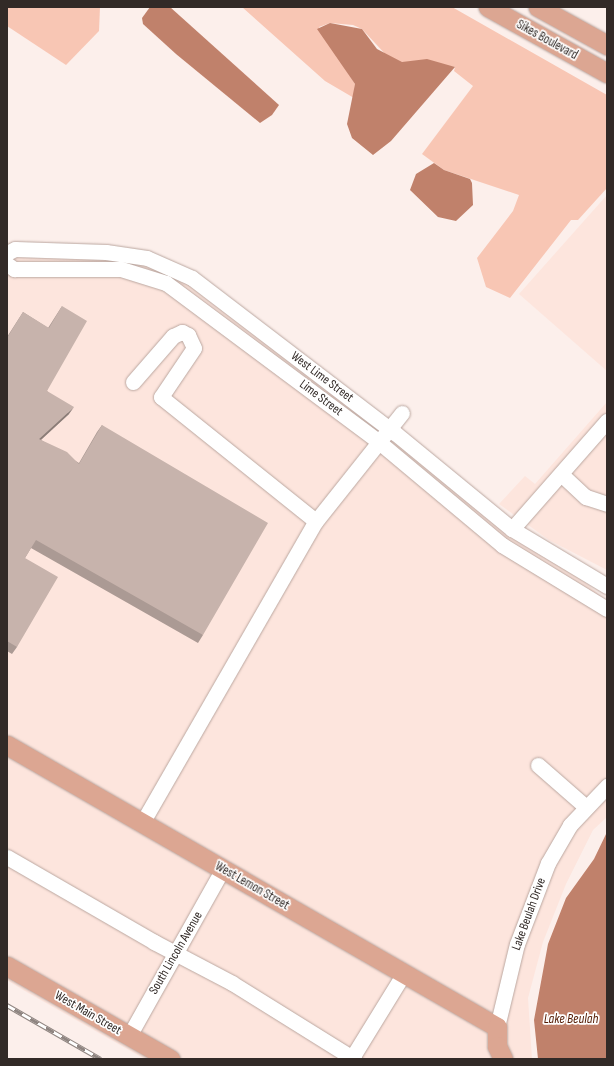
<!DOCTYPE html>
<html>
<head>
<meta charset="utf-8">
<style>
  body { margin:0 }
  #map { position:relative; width:614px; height:1066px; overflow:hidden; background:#fcefeb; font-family:"Sofia Sans Condensed",sans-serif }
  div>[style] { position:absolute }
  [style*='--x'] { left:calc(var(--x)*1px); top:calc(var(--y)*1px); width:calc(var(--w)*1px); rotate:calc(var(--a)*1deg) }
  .built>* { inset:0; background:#fde5dd }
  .green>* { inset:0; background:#f8c6b4 }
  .water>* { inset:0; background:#c0816b }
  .roads { filter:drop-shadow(0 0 1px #bba7a0) drop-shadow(0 0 1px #bba7a0) }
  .minor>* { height:15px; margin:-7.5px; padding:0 7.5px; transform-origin:7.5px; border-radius:7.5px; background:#fff }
  .major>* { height:19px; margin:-9.5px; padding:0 9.5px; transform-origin:9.5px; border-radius:9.5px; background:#dca692 }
  .rail>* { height:4.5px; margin-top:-2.25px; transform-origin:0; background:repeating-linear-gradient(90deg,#fff 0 9px,#8f8581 0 18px); box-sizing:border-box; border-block:1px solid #8f8581 }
  .wall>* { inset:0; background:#ab9a94 }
  .shaded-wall>* { inset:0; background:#8b7d78 }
  .building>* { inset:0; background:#c7b3ac }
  span { translate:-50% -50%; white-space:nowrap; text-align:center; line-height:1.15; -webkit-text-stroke:3.5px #fff; paint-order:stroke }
  .street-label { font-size:13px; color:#322a27 }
  .water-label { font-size:14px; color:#541a02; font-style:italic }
  .frame { position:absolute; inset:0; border:8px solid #322a27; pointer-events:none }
</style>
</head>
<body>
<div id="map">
  <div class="built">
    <div style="clip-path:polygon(607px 195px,607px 371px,519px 294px)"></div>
    <div style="clip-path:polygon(15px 255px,105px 257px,138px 262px,188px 283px,415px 457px,508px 534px,585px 582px,603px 598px,506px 540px,382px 437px,179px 284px,17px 263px,10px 258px)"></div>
    <div style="clip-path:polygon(7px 271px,120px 275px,163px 289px,607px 617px,607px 779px,565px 822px,493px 1017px,7px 738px)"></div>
    <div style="clip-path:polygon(607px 402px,607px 570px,549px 540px,499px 504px,525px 476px,535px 484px)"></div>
    <div style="clip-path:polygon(7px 753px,215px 873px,127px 1028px,7px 959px)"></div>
    <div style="clip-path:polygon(607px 794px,607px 817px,593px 830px,566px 884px,543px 942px,528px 998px,532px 1059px,510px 1059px,503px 1044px,505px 1024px,522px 945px,554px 865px,574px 828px)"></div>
    <div style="clip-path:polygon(224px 879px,490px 1030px,497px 1059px,182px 1059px,137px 1033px)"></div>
    <div style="clip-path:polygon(7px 973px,157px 1059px,145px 1059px,25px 991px,7px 980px)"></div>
  </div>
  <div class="green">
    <div style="clip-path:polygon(7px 7px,100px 7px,99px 31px,66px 65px,7px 26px)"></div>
    <div style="clip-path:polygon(242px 7px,452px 7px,607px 95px,607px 188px,578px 220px,571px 220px,510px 298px,486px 287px,477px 258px,513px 211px,519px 195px,444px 170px,422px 154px,473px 86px,454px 71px,455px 67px,402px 63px,388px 57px,362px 29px,353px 25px,330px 23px,319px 27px,355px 84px,354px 98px,325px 81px)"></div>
  </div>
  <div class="water">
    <div style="clip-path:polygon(150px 7px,170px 7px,279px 105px,272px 115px,260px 123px,176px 54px,143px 24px,142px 18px)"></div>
    <div style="clip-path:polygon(330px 23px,362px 29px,377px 49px,402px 62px,427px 59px,455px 67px,391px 141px,373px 155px,352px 138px,347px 124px,355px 84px,317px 29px)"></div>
    <div style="clip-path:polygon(434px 163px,444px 170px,470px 179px,472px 183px,473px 205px,456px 221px,438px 217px,410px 190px,416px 174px)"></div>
    <div style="clip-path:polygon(607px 832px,607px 1059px,538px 1059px,534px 1020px,548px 944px,566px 898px,594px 859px)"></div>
  </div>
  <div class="roads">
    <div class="minor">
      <div style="--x:7;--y:253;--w:9;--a:-27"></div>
      <div style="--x:15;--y:249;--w:91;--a:1.9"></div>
      <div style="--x:106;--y:252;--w:41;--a:8.3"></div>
      <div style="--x:147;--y:258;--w:49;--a:24"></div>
      <div style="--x:192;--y:278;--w:255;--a:37.4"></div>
      <div style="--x:395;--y:433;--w:151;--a:39.4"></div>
      <div style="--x:512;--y:529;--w:111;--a:31"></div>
      <div style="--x:7;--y:264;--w:9;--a:36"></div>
      <div style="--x:14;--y:269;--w:107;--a:0"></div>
      <div style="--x:121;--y:269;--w:47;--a:17.3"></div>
      <div style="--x:166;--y:283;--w:266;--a:36.7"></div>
      <div style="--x:379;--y:442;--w:160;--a:39.9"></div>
      <div style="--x:502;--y:545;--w:123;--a:31.4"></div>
      <div style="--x:133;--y:382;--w:61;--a:-49"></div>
      <div style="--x:173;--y:336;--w:10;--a:-24"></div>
      <div style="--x:182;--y:332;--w:7;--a:27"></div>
      <div style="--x:188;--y:335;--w:14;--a:65"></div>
      <div style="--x:194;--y:348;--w:59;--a:124"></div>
      <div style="--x:161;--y:397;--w:198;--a:38.7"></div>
      <div style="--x:561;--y:474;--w:34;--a:43"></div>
      <div style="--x:586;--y:497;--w:22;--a:18"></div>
      <div style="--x:512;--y:529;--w:144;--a:-48.7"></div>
      <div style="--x:538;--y:765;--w:64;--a:41.2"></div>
      <div style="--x:142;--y:823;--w:349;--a:-60.1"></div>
      <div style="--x:316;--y:521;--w:138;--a:-51.5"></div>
      <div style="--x:7;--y:857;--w:170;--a:30"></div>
      <div style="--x:154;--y:942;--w:88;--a:27.7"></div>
      <div style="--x:232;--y:983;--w:144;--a:31.9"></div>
      <div style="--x:497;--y:1027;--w:85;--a:-76.5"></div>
      <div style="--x:517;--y:944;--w:87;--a:-69.1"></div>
      <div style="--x:548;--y:863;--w:44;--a:-59.9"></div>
      <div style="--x:570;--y:825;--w:54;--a:-46.5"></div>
      <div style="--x:129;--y:1036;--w:190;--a:-60.7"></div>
      <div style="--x:353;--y:1056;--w:97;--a:-58.4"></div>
    </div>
    <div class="major">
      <div style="--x:488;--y:7;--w:136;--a:29"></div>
      <div style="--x:538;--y:7;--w:79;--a:28.8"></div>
      <div style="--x:7;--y:745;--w:565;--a:29.92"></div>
      <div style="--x:497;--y:1027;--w:19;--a:90"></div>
      <div style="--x:497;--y:1046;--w:14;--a:65"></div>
      <div style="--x:7;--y:966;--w:188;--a:29.7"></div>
    </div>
  </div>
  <div class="rail">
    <div style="--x:7;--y:1005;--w:108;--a:29.9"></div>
  </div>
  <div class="wall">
    <div style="clip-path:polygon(62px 306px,47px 391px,69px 414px,41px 440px,79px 463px,97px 432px,102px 425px,203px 635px,198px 643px,31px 548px,25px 558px,17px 647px,12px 654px,7px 651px,7px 337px,23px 312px,48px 328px)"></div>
  </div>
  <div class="shaded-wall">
    <div style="clip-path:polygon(74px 407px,69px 414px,34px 446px,39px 439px)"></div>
  </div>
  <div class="building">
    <div style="clip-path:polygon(62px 306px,87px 321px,47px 391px,74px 407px,39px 439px,67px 452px,79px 464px,102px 425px,268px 523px,203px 635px,36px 540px,25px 558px,58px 577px,17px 647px,7px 641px,7px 338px,23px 312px,49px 328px)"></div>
  </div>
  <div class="street-label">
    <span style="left:547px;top:40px;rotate:29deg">Sikes Boulevard</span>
    <span style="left:322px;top:377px;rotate:37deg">West Lime Street</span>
    <span style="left:321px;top:398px;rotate:37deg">Lime Street</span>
    <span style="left:252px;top:886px;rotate:30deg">West Lemon Street</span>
    <span style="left:529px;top:914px;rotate:-70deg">Lake Beulah Drive</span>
    <span style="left:176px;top:953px;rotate:-60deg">South Lincoln Avenue</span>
    <span style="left:88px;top:1013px;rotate:30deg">West Main Street</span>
  </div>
  <div class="water-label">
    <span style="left:571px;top:1019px">Lake Beulah</span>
  </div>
  <div class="frame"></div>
</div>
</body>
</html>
